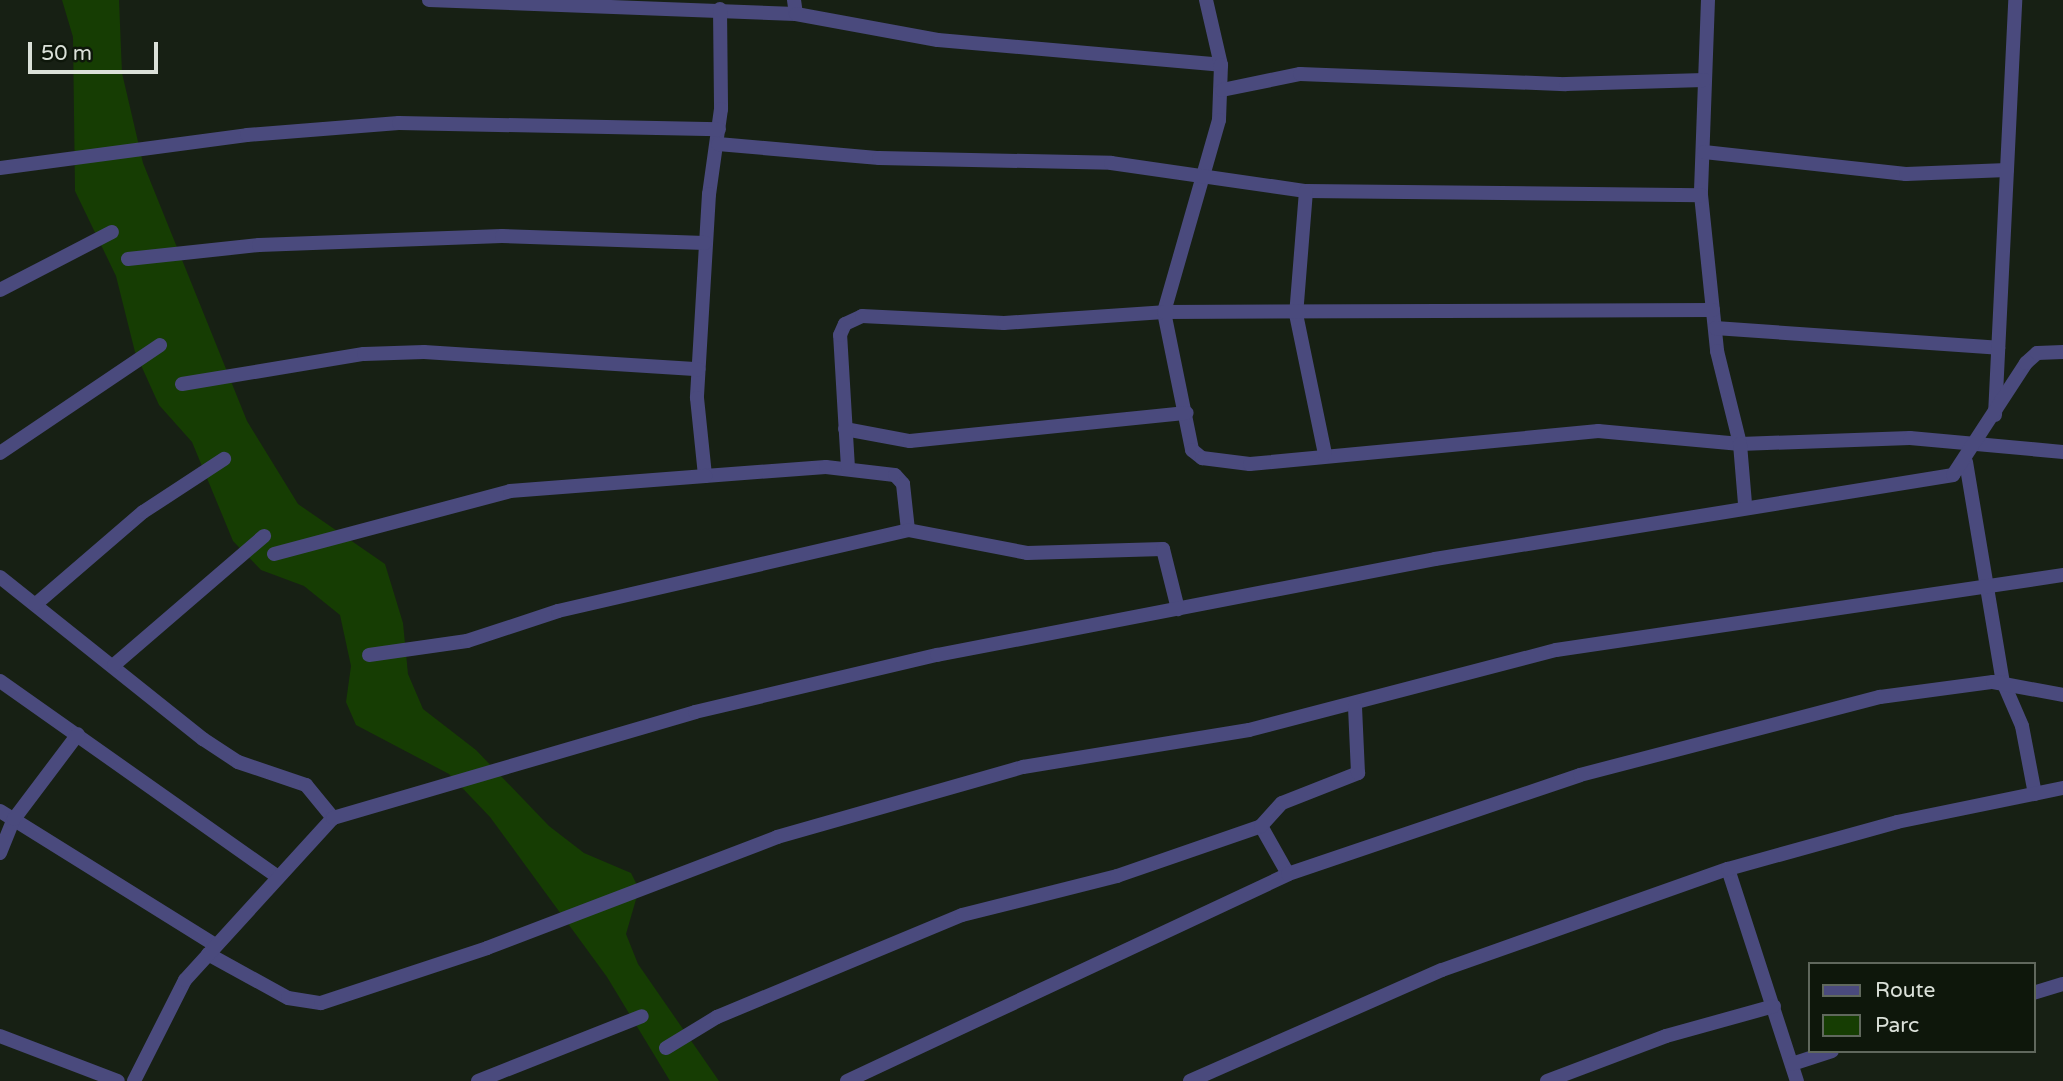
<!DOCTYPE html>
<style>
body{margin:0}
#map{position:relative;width:2063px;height:1081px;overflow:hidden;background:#172014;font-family:"Varela Round",sans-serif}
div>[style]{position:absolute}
.green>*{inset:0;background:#163d03}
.minor>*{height:14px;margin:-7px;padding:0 7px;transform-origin:7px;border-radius:7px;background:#4a4a7d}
span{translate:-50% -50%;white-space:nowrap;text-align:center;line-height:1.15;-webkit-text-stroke:5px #0e170b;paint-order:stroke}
.legend{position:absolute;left:1808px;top:962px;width:228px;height:91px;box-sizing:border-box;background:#0e170b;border:2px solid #60685d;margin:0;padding:9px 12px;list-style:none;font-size:21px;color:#dbe1d9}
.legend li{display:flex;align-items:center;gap:14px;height:35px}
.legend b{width:35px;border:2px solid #60685d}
.scale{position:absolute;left:28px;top:42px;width:130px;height:32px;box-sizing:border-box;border:4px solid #dbe1d9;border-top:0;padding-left:9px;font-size:21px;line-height:24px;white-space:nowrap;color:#dbe1d9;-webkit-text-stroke:5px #0e170b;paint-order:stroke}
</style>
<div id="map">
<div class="green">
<div style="clip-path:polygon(62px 0,119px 0,122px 73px,143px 163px,247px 421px,298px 504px,385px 564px,403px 623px,408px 674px,423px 709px,476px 750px,549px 826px,584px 853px,631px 873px,639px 889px,626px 934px,638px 964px,719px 1081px,670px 1081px,607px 977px,490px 817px,449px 774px,356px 725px,346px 702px,351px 666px,340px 615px,304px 586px,261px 570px,233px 541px,192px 442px,159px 405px,135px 352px,116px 276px,75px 191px,73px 37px)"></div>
</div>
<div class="minor">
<div style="left:429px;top:0;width:367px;rotate:2.2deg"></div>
<div style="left:794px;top:0;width:14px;rotate:82deg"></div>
<div style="left:796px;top:14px;width:144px;rotate:10.4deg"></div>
<div style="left:938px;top:40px;width:284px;rotate:5deg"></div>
<div style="left:1206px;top:0;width:67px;rotate:77deg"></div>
<div style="left:1221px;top:65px;width:55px;rotate:92.1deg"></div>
<div style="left:1219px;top:120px;width:200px;rotate:106deg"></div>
<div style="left:1164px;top:312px;width:141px;rotate:78.5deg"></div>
<div style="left:1192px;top:450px;width:13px;rotate:39deg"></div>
<div style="left:1202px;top:458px;width:48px;rotate:7.1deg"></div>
<div style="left:1250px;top:464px;width:350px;rotate:-5.4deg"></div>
<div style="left:1598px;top:431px;width:143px;rotate:5.2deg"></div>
<div style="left:1740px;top:444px;width:170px;rotate:-2deg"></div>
<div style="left:1910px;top:438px;width:154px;rotate:5.2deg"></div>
<div style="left:1708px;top:0;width:195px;rotate:92.1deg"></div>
<div style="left:1701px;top:195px;width:157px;rotate:84.1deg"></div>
<div style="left:1717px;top:351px;width:96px;rotate:76.1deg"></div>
<div style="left:1740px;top:444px;width:60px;rotate:85.2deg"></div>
<div style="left:720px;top:9px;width:100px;rotate:89.4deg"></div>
<div style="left:721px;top:109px;width:86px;rotate:98deg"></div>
<div style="left:709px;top:194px;width:204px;rotate:93.4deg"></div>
<div style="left:697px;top:398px;width:78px;rotate:84.1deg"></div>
<div style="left:705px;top:476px;width:121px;rotate:-4.3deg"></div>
<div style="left:826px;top:467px;width:69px;rotate:6.6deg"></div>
<div style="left:895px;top:475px;width:12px;rotate:48deg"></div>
<div style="left:903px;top:484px;width:46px;rotate:83.8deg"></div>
<div style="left:1222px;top:90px;width:80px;rotate:-11.6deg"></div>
<div style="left:1300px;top:74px;width:266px;rotate:2.2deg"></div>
<div style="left:1566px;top:84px;width:138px;rotate:-1.7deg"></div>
<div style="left:718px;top:144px;width:162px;rotate:5deg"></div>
<div style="left:879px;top:158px;width:232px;rotate:1.2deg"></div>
<div style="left:1111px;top:163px;width:197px;rotate:8.2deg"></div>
<div style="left:1306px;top:191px;width:395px;rotate:0.6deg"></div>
<div style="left:1704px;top:152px;width:203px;rotate:6.2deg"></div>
<div style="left:1906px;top:174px;width:101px;rotate:-2.3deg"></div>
<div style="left:0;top:168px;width:249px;rotate:-7.6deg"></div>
<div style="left:247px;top:135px;width:152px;rotate:-4.5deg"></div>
<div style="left:399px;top:123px;width:320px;rotate:1.1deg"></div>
<div style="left:1306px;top:191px;width:123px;rotate:94.6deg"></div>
<div style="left:1296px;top:314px;width:143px;rotate:78.3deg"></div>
<div style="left:128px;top:259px;width:132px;rotate:-6.1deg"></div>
<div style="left:259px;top:245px;width:243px;rotate:-2.1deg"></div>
<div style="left:502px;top:236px;width:203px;rotate:2deg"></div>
<div style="left:0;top:290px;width:126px;rotate:-27.4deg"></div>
<div style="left:1715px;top:328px;width:284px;rotate:4deg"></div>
<div style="left:182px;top:384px;width:184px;rotate:-9.4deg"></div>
<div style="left:364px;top:354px;width:60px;rotate:-1.9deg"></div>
<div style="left:424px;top:352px;width:275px;rotate:3.6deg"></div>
<div style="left:1995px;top:415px;width:415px;rotate:-87.2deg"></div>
<div style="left:845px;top:429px;width:66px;rotate:10.5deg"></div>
<div style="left:910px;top:441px;width:278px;rotate:-5.8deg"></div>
<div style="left:0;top:453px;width:193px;rotate:-34deg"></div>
<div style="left:1966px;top:462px;width:223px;rotate:80.5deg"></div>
<div style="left:2003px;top:682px;width:48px;rotate:66.6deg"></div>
<div style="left:2022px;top:726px;width:69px;rotate:79.2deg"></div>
<div style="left:848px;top:468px;width:133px;rotate:-93.4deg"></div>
<div style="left:840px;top:335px;width:12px;rotate:-66deg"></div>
<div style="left:845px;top:324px;width:19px;rotate:-25deg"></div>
<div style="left:862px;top:316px;width:142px;rotate:2.8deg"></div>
<div style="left:1004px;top:323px;width:160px;rotate:-3.9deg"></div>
<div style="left:1164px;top:312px;width:549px;rotate:-0.21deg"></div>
<div style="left:274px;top:554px;width:244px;rotate:-14.9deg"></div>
<div style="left:510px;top:491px;width:196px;rotate:-4.4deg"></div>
<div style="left:0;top:577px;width:260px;rotate:38.6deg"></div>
<div style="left:203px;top:739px;width:42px;rotate:33.3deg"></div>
<div style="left:238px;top:762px;width:72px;rotate:18.7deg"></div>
<div style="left:306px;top:785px;width:43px;rotate:50.7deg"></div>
<div style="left:36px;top:604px;width:141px;rotate:-40.7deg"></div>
<div style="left:143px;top:512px;width:97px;rotate:-33.2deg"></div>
<div style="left:369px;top:655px;width:99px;rotate:-8.1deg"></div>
<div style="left:467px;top:641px;width:96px;rotate:-18.2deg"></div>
<div style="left:558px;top:611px;width:359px;rotate:-13deg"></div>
<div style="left:908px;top:530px;width:121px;rotate:10.9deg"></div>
<div style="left:1027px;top:553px;width:136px;rotate:-1.7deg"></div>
<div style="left:1163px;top:549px;width:62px;rotate:76deg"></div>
<div style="left:114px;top:665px;width:198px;rotate:-40.7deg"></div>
<div style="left:0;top:681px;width:338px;rotate:35.2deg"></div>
<div style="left:0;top:811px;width:253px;rotate:31.9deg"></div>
<div style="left:1261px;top:826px;width:55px;rotate:60.6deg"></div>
<div style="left:0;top:853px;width:37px;rotate:-68deg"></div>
<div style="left:14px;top:819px;width:106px;rotate:-53deg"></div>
<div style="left:1728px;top:869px;width:223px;rotate:72deg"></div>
<div style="left:208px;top:954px;width:91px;rotate:28.8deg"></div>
<div style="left:288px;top:998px;width:33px;rotate:9deg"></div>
<div style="left:321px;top:1003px;width:175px;rotate:-18.3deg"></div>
<div style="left:487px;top:948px;width:311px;rotate:-20.9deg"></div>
<div style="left:777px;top:837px;width:256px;rotate:-15.9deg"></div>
<div style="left:1023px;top:767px;width:229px;rotate:-9.3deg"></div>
<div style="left:1249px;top:730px;width:317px;rotate:-14.6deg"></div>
<div style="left:1556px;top:650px;width:513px;rotate:-8.41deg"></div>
<div style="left:2033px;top:993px;width:31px;rotate:-17deg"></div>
<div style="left:0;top:1036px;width:126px;rotate:20.9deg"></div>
<div style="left:666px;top:1048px;width:60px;rotate:-31.3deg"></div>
<div style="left:717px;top:1017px;width:265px;rotate:-22.6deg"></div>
<div style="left:962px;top:915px;width:160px;rotate:-14.1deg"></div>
<div style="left:1117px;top:876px;width:152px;rotate:-19.1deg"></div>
<div style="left:1261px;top:826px;width:31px;rotate:-48deg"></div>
<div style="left:1282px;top:803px;width:82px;rotate:-21.5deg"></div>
<div style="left:1358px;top:773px;width:67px;rotate:-92.6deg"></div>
<div style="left:1792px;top:1064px;width:42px;rotate:-18deg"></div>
<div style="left:134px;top:1081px;width:113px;rotate:-63.2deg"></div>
<div style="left:185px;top:980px;width:219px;rotate:-47.6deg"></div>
<div style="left:333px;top:818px;width:377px;rotate:-16.3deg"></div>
<div style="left:695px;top:712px;width:249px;rotate:-13.3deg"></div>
<div style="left:937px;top:655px;width:507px;rotate:-10.91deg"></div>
<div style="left:1435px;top:559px;width:525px;rotate:-9.21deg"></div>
<div style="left:1953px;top:475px;width:134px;rotate:-56.9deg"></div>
<div style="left:2026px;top:363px;width:15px;rotate:-42deg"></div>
<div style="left:2037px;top:353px;width:26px;rotate:-2deg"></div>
<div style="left:478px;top:1081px;width:176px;rotate:-21.6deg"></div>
<div style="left:847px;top:1081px;width:487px;rotate:-25.1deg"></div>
<div style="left:1288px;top:874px;width:308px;rotate:-18.7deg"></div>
<div style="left:1580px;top:775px;width:310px;rotate:-14.6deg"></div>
<div style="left:1880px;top:697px;width:114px;rotate:-7.6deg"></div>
<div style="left:1993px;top:682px;width:71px;rotate:10.5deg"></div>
<div style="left:1190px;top:1081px;width:275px;rotate:-23.8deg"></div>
<div style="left:1442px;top:970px;width:303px;rotate:-19.5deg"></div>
<div style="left:1728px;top:869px;width:175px;rotate:-15.5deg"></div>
<div style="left:1897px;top:822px;width:169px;rotate:-11.6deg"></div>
<div style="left:1547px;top:1081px;width:127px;rotate:-20.7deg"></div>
<div style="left:1666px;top:1036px;width:112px;rotate:-15.5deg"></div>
</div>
<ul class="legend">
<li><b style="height:9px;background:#4a4a7d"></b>Route</li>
<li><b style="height:19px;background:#163d03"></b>Parc</li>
</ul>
<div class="scale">50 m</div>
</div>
